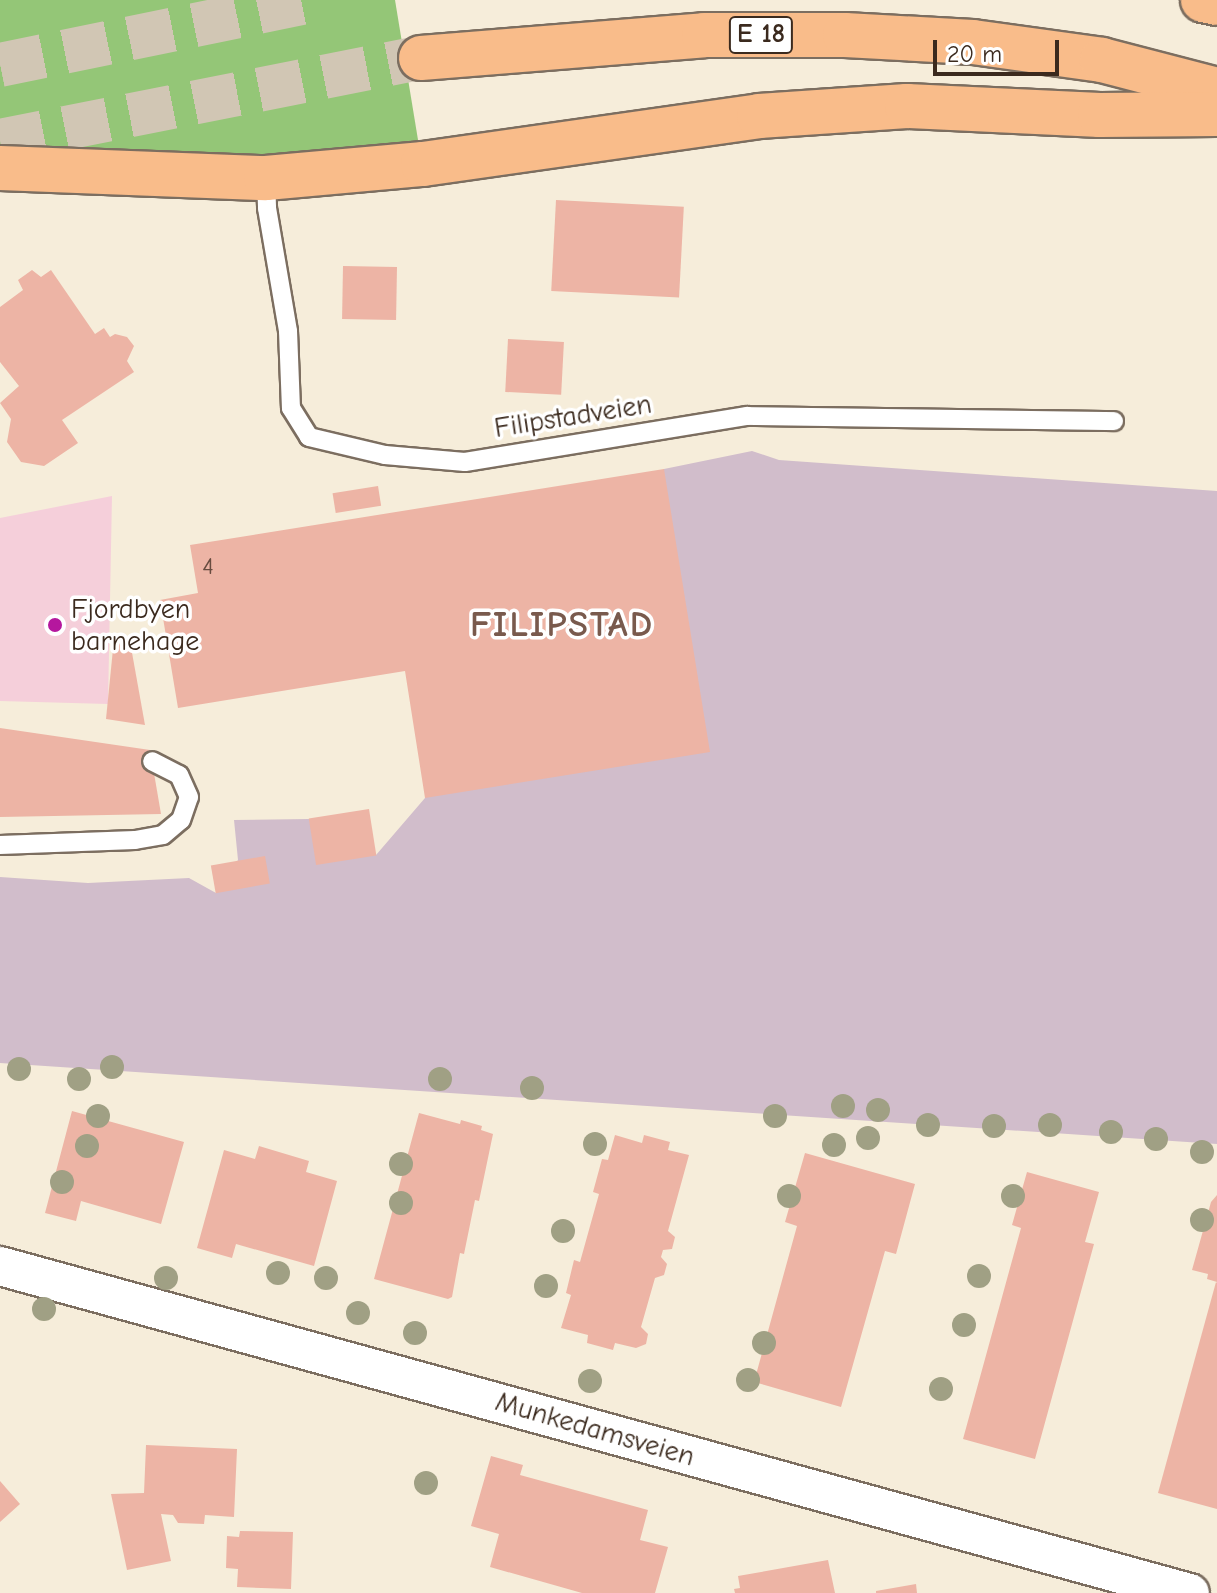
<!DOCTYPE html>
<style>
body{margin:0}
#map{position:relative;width:1217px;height:1593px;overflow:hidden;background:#f6edda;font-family:"Comic Neue",sans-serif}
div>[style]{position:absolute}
.built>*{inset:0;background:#f5cfda}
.industrial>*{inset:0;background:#d1bdcb}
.green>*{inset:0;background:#94c677}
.building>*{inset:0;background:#edb4a5;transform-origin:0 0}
.trunk-tunnel>*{height:44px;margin-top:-22px;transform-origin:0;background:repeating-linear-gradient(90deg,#d1c6b4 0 44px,transparent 0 66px)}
.roads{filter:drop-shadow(2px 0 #7c6e60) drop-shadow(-2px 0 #7c6e60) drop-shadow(0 2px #7c6e60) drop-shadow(0 -2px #7c6e60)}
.service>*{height:18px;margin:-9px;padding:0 9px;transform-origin:9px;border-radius:9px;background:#fff}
.minor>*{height:38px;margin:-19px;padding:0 19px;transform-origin:19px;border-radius:19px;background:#fff}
.trunk>*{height:44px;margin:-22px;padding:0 22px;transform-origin:22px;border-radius:22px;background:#f9bc8a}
.trees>*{width:24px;height:24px;margin:-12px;border-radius:50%;background:#a0a084}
.dots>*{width:22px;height:22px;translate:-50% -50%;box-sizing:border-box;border:4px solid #fff;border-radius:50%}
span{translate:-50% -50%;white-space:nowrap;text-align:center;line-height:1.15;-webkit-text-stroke:7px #fff;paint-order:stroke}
.number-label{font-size:24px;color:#684c40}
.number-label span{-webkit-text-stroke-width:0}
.shield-label span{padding:2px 6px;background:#fff;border:2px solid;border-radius:6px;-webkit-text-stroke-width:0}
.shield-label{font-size:26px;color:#3b2a1e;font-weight:700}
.street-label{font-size:28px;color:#3b2a1e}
.poi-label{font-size:28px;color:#3b2a1e}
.left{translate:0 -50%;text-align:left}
.district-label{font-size:36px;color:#795a4d;font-weight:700;letter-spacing:2px}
.scale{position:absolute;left:933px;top:40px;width:126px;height:36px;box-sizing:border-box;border:4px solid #3b2a1e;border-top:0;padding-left:10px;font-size:24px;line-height:28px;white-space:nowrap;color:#3b2a1e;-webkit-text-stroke:6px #fff;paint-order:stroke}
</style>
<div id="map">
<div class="built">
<div style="clip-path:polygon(112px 496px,108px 704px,0 701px,0 518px)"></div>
</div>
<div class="industrial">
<div style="clip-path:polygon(752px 451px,779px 460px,1217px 491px,1217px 1144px,0 1063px,0 877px,88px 883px,189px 878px,216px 893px,238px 860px,234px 820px,309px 819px,376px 855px,425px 798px,664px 469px)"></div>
</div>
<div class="green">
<div style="clip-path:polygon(0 0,395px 0,419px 146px,306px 161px,0 156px)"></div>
</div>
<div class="building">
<div style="left:556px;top:200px;width:128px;height:91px;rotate:3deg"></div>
<div style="left:343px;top:266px;width:54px;height:53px;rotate:1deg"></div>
<div style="clip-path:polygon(32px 270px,41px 277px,51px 270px,95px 334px,104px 328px,110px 337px,115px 334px,127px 337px,134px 346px,127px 361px,134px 372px,62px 420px,78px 443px,44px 466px,21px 462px,7px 442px,11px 419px,0 403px,19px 386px,0 362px,0 307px,23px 290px,18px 280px)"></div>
<div style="left:508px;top:339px;width:56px;height:53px;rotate:3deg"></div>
<div style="clip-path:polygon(664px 469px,710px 752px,425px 798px,405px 671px,178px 708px,160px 600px,198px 593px,190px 545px)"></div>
<div style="left:378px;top:486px;width:20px;height:46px;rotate:81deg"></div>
<div style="clip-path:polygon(129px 636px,145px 725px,106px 719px,114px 639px)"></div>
<div style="clip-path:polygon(0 728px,150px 750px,161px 814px,0 817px)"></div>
<div style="left:369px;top:809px;width:47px;height:61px;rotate:81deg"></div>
<div style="left:265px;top:856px;width:28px;height:55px;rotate:80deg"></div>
<div style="clip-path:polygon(72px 1111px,184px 1142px,161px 1224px,81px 1201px,76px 1221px,45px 1213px)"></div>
<div style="clip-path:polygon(419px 1113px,460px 1124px,461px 1120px,482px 1126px,481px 1130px,493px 1134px,479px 1201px,475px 1200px,464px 1254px,460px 1253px,452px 1297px,448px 1299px,374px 1279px)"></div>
<div style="clip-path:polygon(615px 1135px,642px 1143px,644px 1135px,670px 1142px,668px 1150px,689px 1155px,668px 1231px,675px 1237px,672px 1249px,663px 1250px,661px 1257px,667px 1264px,664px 1275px,655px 1278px,641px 1327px,648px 1334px,646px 1344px,636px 1348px,615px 1343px,613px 1350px,587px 1343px,588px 1335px,561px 1328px,571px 1295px,566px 1293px,574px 1260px,580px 1262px,599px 1194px,593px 1192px,602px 1159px,608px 1160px)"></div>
<div style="clip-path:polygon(259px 1146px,309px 1161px,306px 1172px,337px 1181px,314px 1266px,236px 1244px,232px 1258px,197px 1248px,224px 1150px,255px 1159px)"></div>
<div style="clip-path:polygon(805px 1153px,915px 1184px,896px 1254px,885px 1251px,841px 1407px,754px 1382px,797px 1226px,785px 1222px)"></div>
<div style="clip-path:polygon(1027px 1172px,1099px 1192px,1085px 1242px,1094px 1244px,1035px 1459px,963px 1439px,1021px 1228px,1012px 1225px)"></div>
<div style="clip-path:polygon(1217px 1195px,1217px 1282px,1207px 1279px,1208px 1274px,1192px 1270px,1211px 1202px)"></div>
<div style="clip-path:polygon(1216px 1282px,1217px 1283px,1217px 1509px,1158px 1493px)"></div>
<div style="clip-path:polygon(146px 1445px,237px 1449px,234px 1517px,205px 1515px,204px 1524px,178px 1523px,173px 1515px,161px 1514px,171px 1561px,127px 1570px,111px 1494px,144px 1493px)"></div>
<div style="clip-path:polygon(491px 1456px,523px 1465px,520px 1475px,648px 1510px,640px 1540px,668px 1547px,655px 1593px,582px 1593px,490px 1567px,499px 1534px,471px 1526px)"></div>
<div style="clip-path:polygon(0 1481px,20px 1504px,0 1522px)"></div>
<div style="clip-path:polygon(240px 1531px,293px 1532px,291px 1589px,237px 1587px,238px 1569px,226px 1568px,227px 1536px,239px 1537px)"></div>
<div style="clip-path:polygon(828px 1560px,835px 1593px,735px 1593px,734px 1589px,740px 1588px,738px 1576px)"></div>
<div style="clip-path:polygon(916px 1584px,917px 1593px,876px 1593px,876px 1591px)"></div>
</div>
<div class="trunk-tunnel">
<div style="left:0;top:65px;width:323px;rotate:-11.6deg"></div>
<div style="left:0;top:141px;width:429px;rotate:-11.2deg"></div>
</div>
<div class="roads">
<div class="service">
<div style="left:266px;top:178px;width:30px;rotate:88deg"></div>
<div style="left:267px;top:208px;width:125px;rotate:80.3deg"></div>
<div style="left:288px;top:331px;width:77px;rotate:87.8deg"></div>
<div style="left:291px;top:408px;width:34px;rotate:58deg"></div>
<div style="left:309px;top:437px;width:78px;rotate:13.3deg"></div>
<div style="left:385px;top:455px;width:80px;rotate:5deg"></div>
<div style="left:465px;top:462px;width:286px;rotate:-9.3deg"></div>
<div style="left:747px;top:416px;width:367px;rotate:0.8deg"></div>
<div style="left:0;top:845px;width:135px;rotate:-2.1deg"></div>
<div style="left:135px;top:840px;width:28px;rotate:-10deg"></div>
<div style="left:163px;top:835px;width:23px;rotate:-40deg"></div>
<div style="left:181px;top:820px;width:24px;rotate:-71deg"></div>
<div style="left:189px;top:797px;width:24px;rotate:-114deg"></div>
<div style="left:179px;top:775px;width:30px;rotate:-153deg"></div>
</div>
<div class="minor">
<div style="left:0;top:1266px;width:1234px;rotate:15.37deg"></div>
</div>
<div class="trunk">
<div style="left:1203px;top:0;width:14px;rotate:12deg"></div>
<div style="left:421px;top:58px;width:284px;rotate:-4.6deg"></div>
<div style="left:704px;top:35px;width:141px"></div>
<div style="left:845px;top:35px;width:128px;rotate:3.1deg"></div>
<div style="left:973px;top:42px;width:130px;rotate:7.9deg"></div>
<div style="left:1102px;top:60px;width:119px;rotate:14.6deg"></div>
<div style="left:0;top:168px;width:266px;rotate:2.2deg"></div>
<div style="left:266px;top:178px;width:158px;rotate:-5.1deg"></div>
<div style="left:423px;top:164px;width:339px;rotate:-8.1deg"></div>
<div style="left:759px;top:116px;width:148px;rotate:-3.9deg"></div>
<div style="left:907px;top:106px;width:193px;rotate:2.7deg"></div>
<div style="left:1100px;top:115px;width:117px;rotate:-0.5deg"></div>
</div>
</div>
<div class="trees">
<div style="left:112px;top:1067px"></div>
<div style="left:19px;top:1069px"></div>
<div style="left:79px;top:1079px"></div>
<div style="left:440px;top:1079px"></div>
<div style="left:532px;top:1088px"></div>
<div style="left:843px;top:1106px"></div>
<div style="left:878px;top:1110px"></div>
<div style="left:98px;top:1116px"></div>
<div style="left:775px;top:1116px"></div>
<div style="left:928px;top:1125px"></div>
<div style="left:1050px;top:1125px"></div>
<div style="left:994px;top:1126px"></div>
<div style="left:1111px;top:1132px"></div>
<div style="left:868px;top:1138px"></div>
<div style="left:1156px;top:1139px"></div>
<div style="left:595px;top:1144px"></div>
<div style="left:834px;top:1145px"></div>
<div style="left:87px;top:1146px"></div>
<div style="left:1202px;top:1152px"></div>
<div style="left:401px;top:1164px"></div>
<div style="left:62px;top:1182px"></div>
<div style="left:789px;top:1196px"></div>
<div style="left:1013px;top:1196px"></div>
<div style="left:401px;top:1203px"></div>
<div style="left:1202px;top:1220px"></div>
<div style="left:563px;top:1231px"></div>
<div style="left:278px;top:1273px"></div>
<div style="left:979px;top:1276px"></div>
<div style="left:166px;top:1278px"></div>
<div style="left:326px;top:1278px"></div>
<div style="left:546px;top:1286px"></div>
<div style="left:44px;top:1309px"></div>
<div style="left:358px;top:1313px"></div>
<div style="left:964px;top:1325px"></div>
<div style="left:415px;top:1333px"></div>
<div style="left:764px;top:1343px"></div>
<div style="left:748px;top:1380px"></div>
<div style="left:590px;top:1381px"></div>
<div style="left:941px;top:1389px"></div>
<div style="left:426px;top:1483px"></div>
</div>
<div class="dots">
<div style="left:55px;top:625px;background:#b5179e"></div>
</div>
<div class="number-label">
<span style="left:208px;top:567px">4</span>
</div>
<div class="shield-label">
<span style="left:761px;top:35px">E 18</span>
</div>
<div class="street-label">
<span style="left:573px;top:416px;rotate:-9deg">Filipstadveien</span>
<span style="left:595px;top:1429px;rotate:16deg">Munkedamsveien</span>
</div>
<div class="poi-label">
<span class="left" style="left:71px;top:625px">Fjordbyen<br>barnehage</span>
</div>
<div class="district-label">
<span style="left:562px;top:625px">FILIPSTAD</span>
</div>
<div class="scale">20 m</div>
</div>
